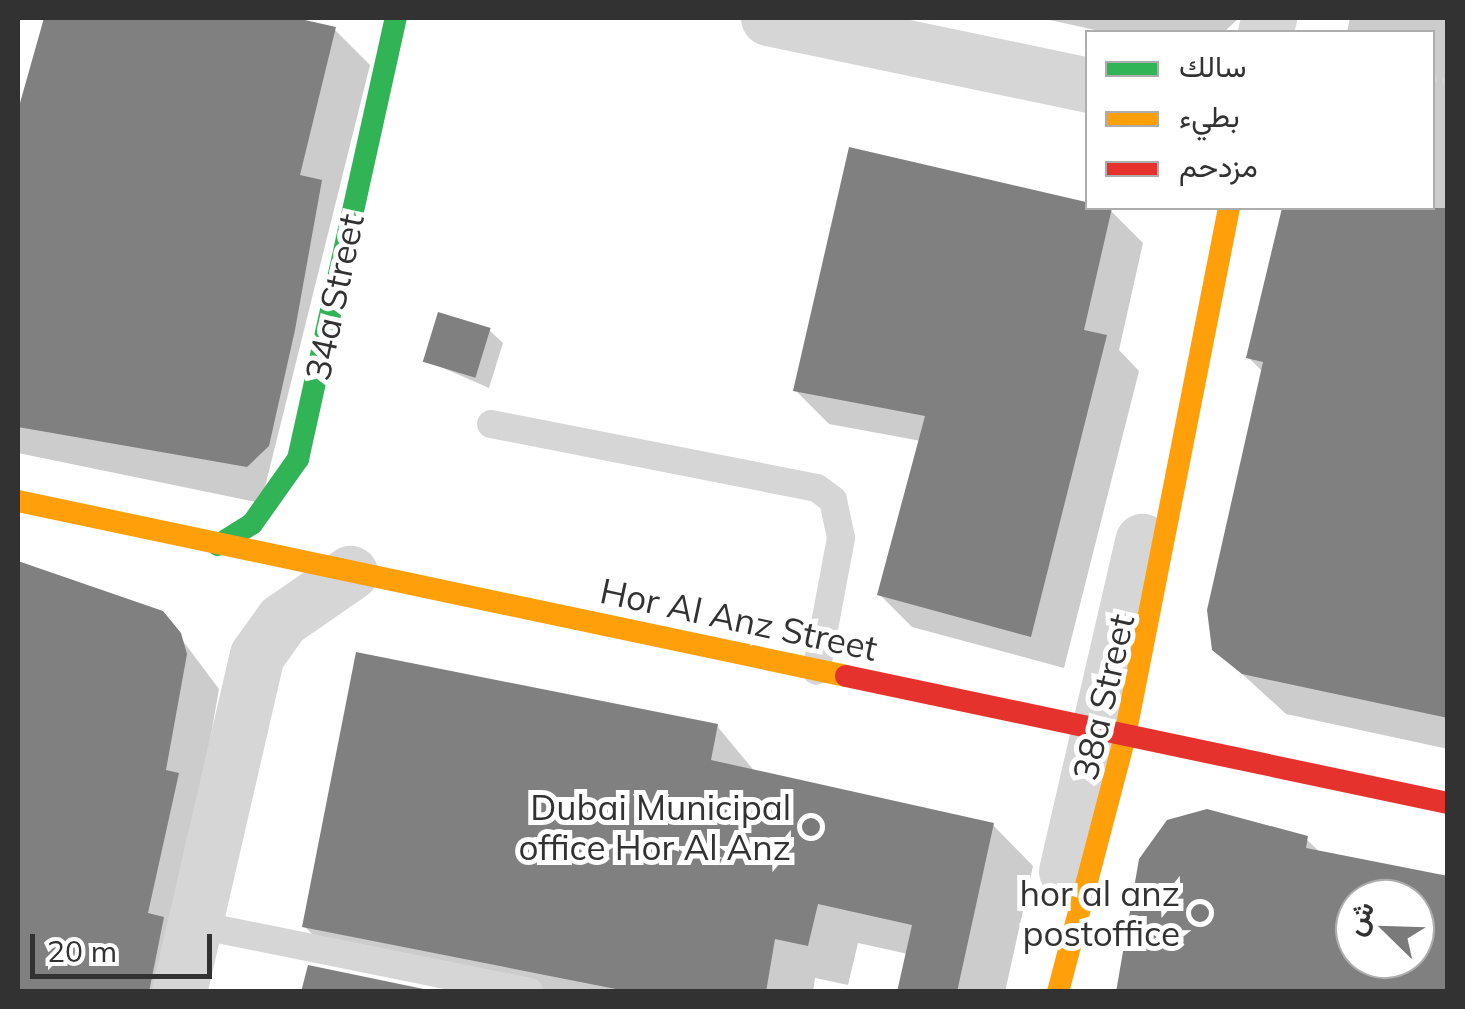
<!DOCTYPE html>
<meta charset="utf-8">
<style>
body{margin:0}
#map{position:relative;width:1465px;height:1009px;overflow:hidden;background:#fff;font-family:Mulish,Vazirmatn,sans-serif}
div>[style]{position:absolute}
.shadow>*{inset:0;background:#0003}
.building>*{inset:0;background:#808080;transform-origin:0 0}
.path>*{height:6px;margin-top:-3px;transform-origin:0;background:repeating-linear-gradient(90deg,#d3d3d3 0 5px,transparent 0 10px)}
.lane>*{height:28px;margin:-14px;padding:0 14px;transform-origin:14px;border-radius:14px;background:#d6d6d6}
.street>*{height:55px;margin:-27.5px;padding:0 27.5px;transform-origin:27.5px;border-radius:27.5px;background:#d6d6d6}
.fast>*{height:22px;margin:-11px;padding:0 11px;transform-origin:11px;border-radius:11px;background:#30b455}
.slow>*{height:22px;margin:-11px;padding:0 11px;transform-origin:11px;border-radius:11px;background:#ff9f0a}
.jam>*{height:22px;margin:-11px;padding:0 11px;transform-origin:11px;border-radius:11px;background:#e5322d}
.dots>*{width:28px;height:28px;translate:-50% -50%;box-sizing:border-box;border:5px solid #fff;border-radius:50%}
span{translate:-50% -50%;white-space:nowrap;text-align:center;line-height:1.15;-webkit-text-stroke:10px #fff;paint-order:stroke}
.street-label{font-size:35px;color:#323232}
.poi-label{font-size:35px;color:#323232}
.right{translate:-100% -50%;text-align:right}
.frame{position:absolute;inset:0;border:20px solid #323232;pointer-events:none}
.legend{position:absolute;left:1085px;top:30px;width:350px;height:180px;box-sizing:border-box;background:#fff;border:2px solid #adadad;margin:0;padding:12px 18px;list-style:none;font-size:30px;color:#323232}
.legend li{display:flex;align-items:center;gap:20px;height:50px}
.legend b{width:50px;border:2px solid #adadad}
.north{position:absolute;left:1335px;top:879px;width:100px;height:100px;box-sizing:border-box;background:#fff;border:2px solid #adadad;border-radius:50%;rotate:293deg;font-size:28px;font-weight:700;line-height:40px;text-align:center;color:#323232}
.north::after{content:'';display:block;margin:auto;width:35px;height:45px;background:#7a7a7a;clip-path:polygon(50% 0,100% 100%,50% 72%,0 100%)}
.scale{position:absolute;left:30px;top:934px;width:182px;height:45px;box-sizing:border-box;border:5px solid #323232;border-top:0;padding-left:12px;font-size:30px;line-height:35px;white-space:nowrap;color:#323232;-webkit-text-stroke:8px #fff;paint-order:stroke}
</style>
<div id="map">
<div class="shadow">
<div style="clip-path:polygon(47px 18px,281px 18px,334px 29px,370px 65px,261px 503px,18px 453px,18px 112px,26px 114px)"></div>
<div style="clip-path:polygon(1041px 18px,1239px 18px,1224px 32px,1104px 32px)"></div>
<div style="clip-path:polygon(1350px 18px,1448px 18px,1448px 749px,1286px 714px,1215px 649px,1263px 372px,1248px 357px,1285px 208px,1432px 208px,1432px 32px,1347px 32px)"></div>
<div style="clip-path:polygon(1110px 210px,1143px 243px,1119px 350px,1139px 371px,1064px 668px,912px 627px,879px 594px,921px 441px,829px 424px,796px 391px)"></div>
<div style="clip-path:polygon(489px 330px,503px 343px,489px 388px,425px 360px)"></div>
<div style="clip-path:polygon(18px 564px,162px 613px,219px 689px,200px 798px,191px 992px,18px 992px)"></div>
<div style="clip-path:polygon(717px 726px,756px 773px,993px 825px,1033px 866px,1005px 992px,900px 992px,908px 954px,858px 943px,848px 985px,815px 978px,813px 992px,465px 992px,345px 966px,304px 926px)"></div>
<div style="clip-path:polygon(evenodd,1306px 839px,1322px 854px,1448px 879px,1448px 992px,1125px 992px,1306px 839px,1355px 899px,1415px 899px,1415px 959px,1355px 959px,1355px 899px)"></div>
</div>
<div class="building">
<div style="clip-path:polygon(44px 18px,296px 18px,336px 27px,300px 175px,322px 180px,295px 330px,269px 446px,247px 467px,18px 427px,18px 110px)"></div>
<div style="clip-path:polygon(849px 147px,1112px 208px,1084px 330px,1107px 335px,1031px 637px,877px 595px,925px 416px,793px 391px)"></div>
<div style="clip-path:polygon(1282px 208px,1448px 208px,1448px 718px,1242px 674px,1212px 650px,1207px 610px,1263px 362px,1246px 358px)"></div>
<div style="left:438px;top:312px;width:55px;height:52px;rotate:17deg"></div>
<div style="clip-path:polygon(18px 561px,163px 611px,181px 633px,187px 654px,166px 770px,179px 773px,148px 913px,164px 917px,149px 992px,18px 992px)"></div>
<div style="clip-path:polygon(356px 652px,718px 724px,711px 760px,994px 823px,957px 992px,897px 992px,912px 925px,818px 904px,808px 946px,775px 939px,766px 992px,631px 992px,302px 927px)"></div>
<div style="clip-path:polygon(evenodd,1207px 809px,1308px 836px,1306px 848px,1448px 876px,1448px 992px,1116px 992px,1139px 859px,1167px 820px,1207px 809px,1355px 899px,1415px 899px,1415px 959px,1355px 959px,1355px 899px)"></div>
<div style="clip-path:polygon(308px 965px,438px 992px,301px 992px)"></div>
</div>
<div class="path">
<div style="left:1432px;top:79px;width:16px;rotate:7deg"></div>
</div>
<div class="lane">
<div style="left:491px;top:424px;width:332px;rotate:11.1deg"></div>
<div style="left:817px;top:488px;width:20px;rotate:37deg"></div>
<div style="left:833px;top:500px;width:39px;rotate:78deg"></div>
<div style="left:841px;top:538px;width:135px;rotate:100.6deg"></div>
<div style="left:193px;top:924px;width:343px;rotate:11.4deg"></div>
</div>
<div class="street">
<div style="left:768px;top:18px;width:327px;rotate:11.8deg"></div>
<div style="left:1265px;top:32px;width:15px;rotate:-74deg"></div>
<div style="left:1066px;top:871px;width:339px;rotate:-77deg"></div>
<div style="left:179px;top:992px;width:346px;rotate:-77deg"></div>
<div style="left:257px;top:655px;width:43px;rotate:-54.5deg"></div>
<div style="left:282px;top:620px;width:83px;rotate:-34.7deg"></div>
</div>
<div class="fast">
<div style="left:218px;top:545px;width:40px;rotate:-32deg"></div>
<div style="left:252px;top:524px;width:80px;rotate:-54.7deg"></div>
<div style="left:298px;top:459px;width:452px;rotate:-77.5deg"></div>
</div>
<div class="slow">
<div style="left:18px;top:501px;width:846px;rotate:11.93deg"></div>
<div style="left:1058px;top:992px;width:265px;rotate:-75.3deg"></div>
<div style="left:1125px;top:736px;width:538px;rotate:-78.86deg"></div>
</div>
<div class="jam">
<div style="left:846px;top:676px;width:615px;rotate:11.91deg"></div>
</div>
<div class="dots">
<div style="left:811px;top:827px;background:#7a7a7a"></div>
<div style="left:1200px;top:913px;background:#7a7a7a"></div>
</div>
<div class="street-label">
<span style="left:334px;top:297px;rotate:-78deg">34a Street</span>
<span style="left:739px;top:619px;rotate:12deg">Hor Al Anz Street</span>
<span style="left:1103px;top:697px;rotate:-77deg">38a Street</span>
</div>
<div class="poi-label">
<span class="right" style="left:791px;top:827px">Dubai Municipal<br>office Hor Al Anz</span>
<span class="right" style="left:1180px;top:913px">hor al anz<br>postoffice</span>
</div>
<div class="frame"></div>
<ul class="legend">
<li><b style="height:12px;background:#30b455"></b>سالك</li>
<li><b style="height:12px;background:#ff9f0a"></b>بطيء</li>
<li><b style="height:12px;background:#e5322d"></b>مزدحم</li>
</ul>
<div class="north">ش</div>
<div class="scale">20 m</div>
</div>
